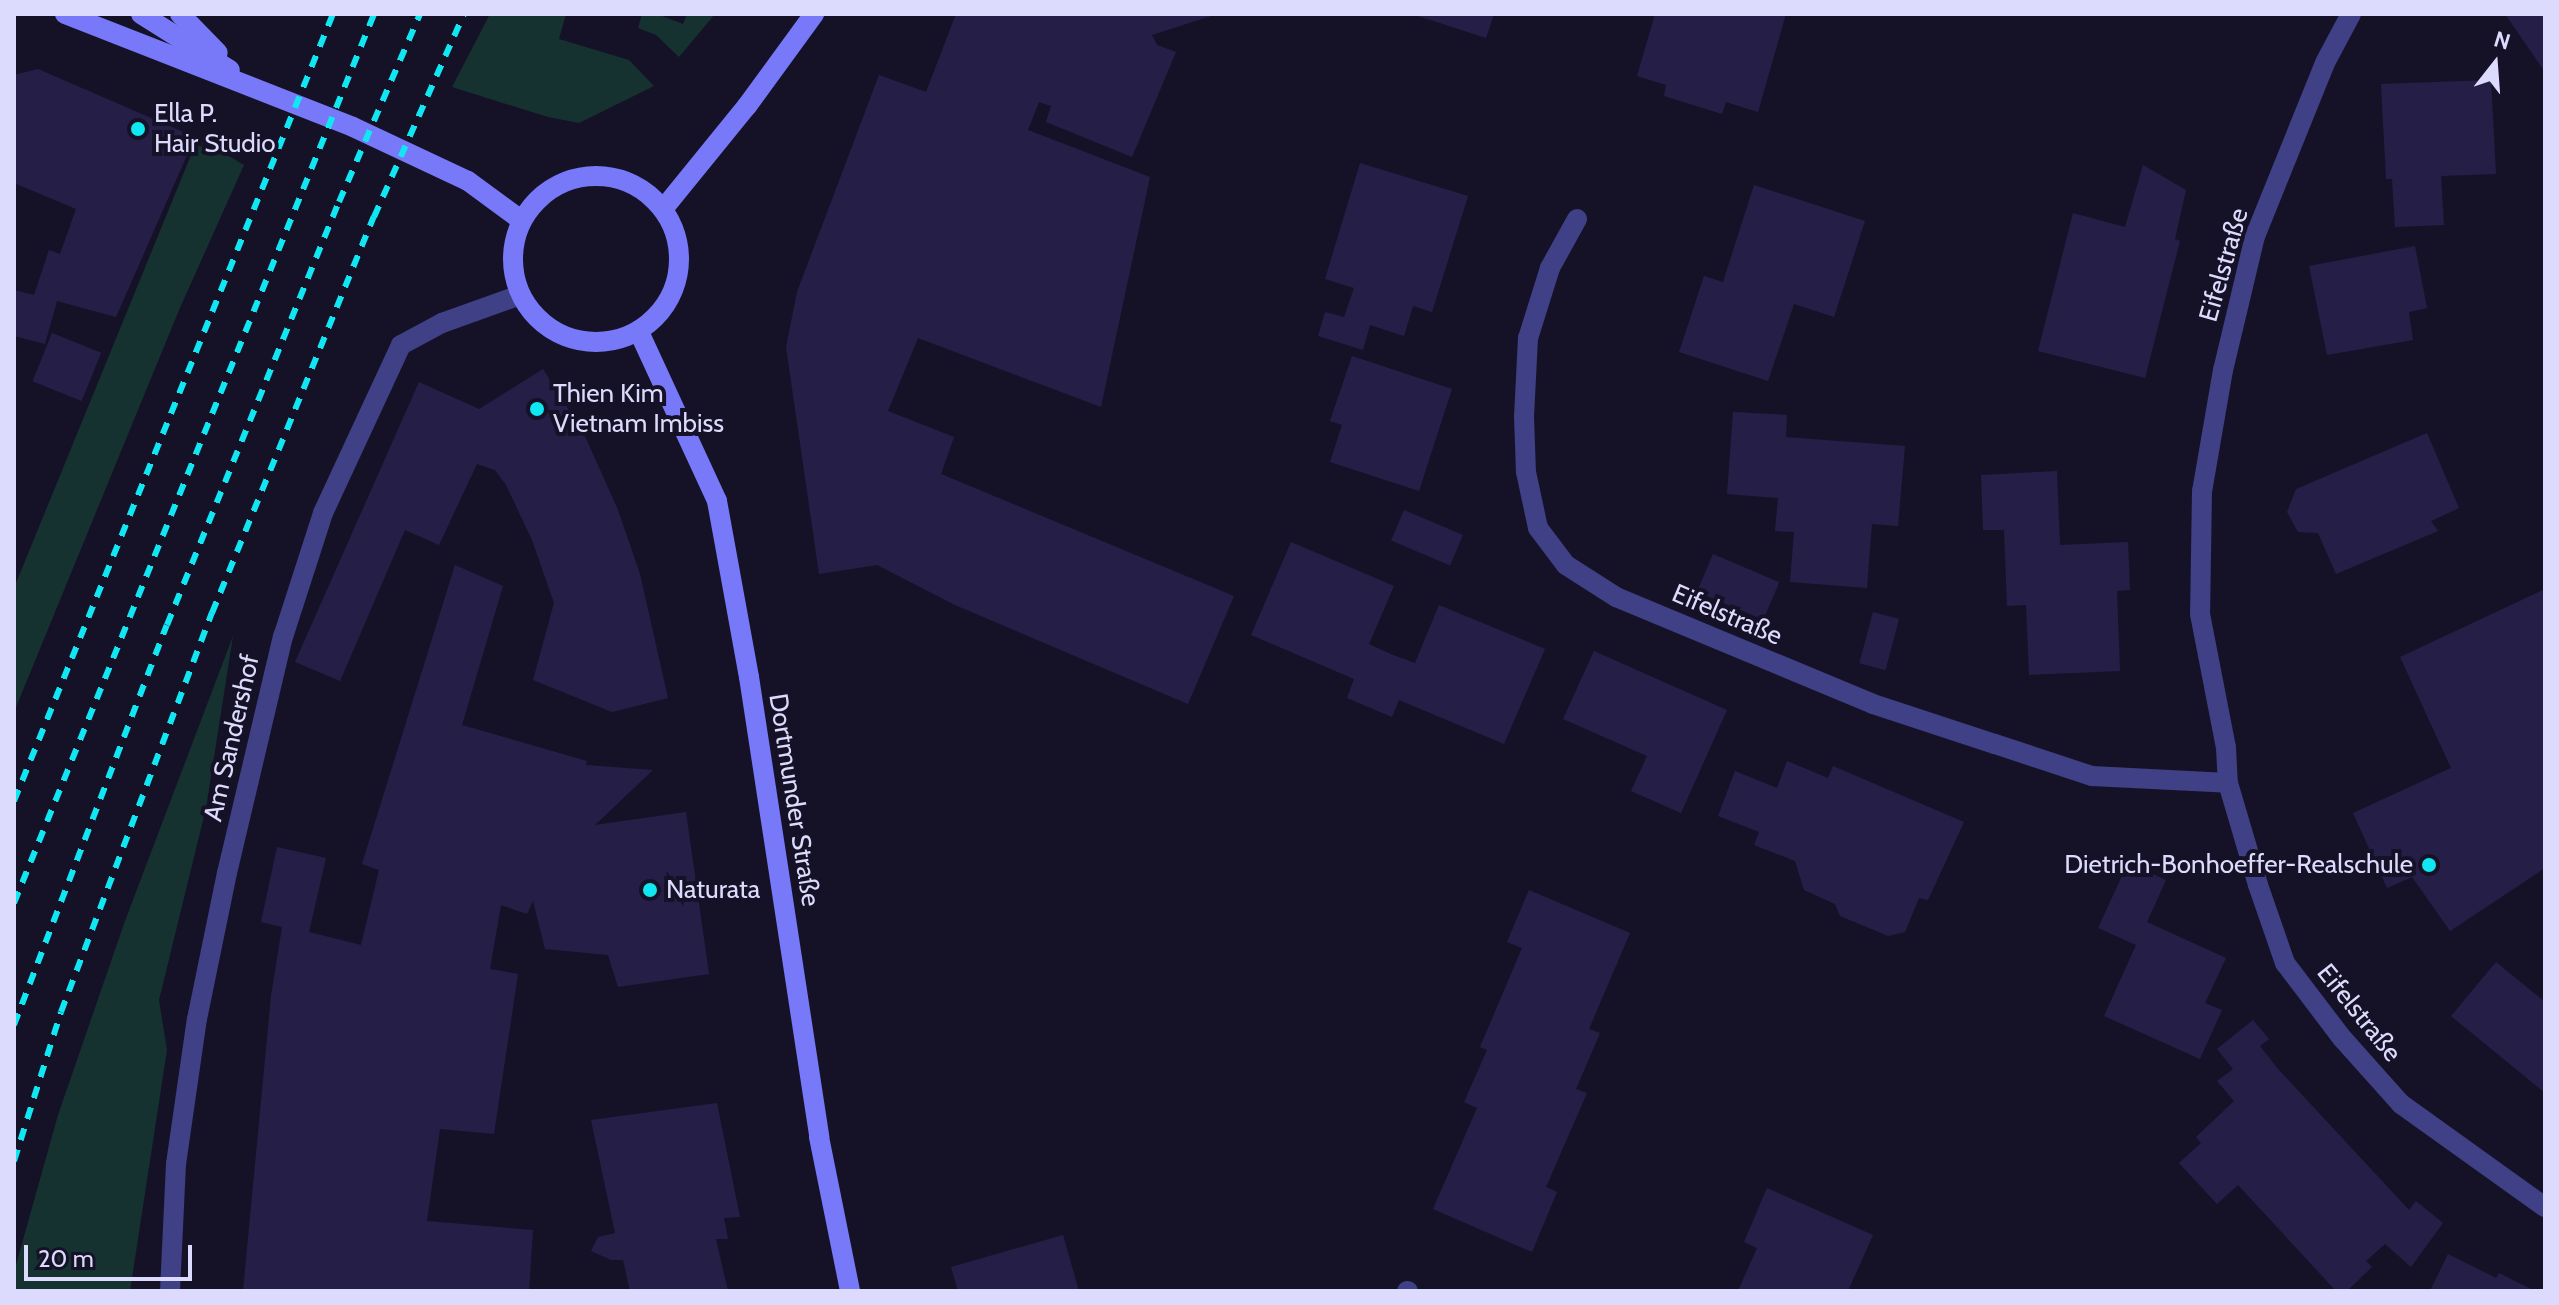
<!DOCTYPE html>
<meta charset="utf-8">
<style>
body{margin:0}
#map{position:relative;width:2559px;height:1305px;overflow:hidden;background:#151228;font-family:Cabin,sans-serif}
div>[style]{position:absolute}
.green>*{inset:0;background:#153230}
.building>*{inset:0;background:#251f48;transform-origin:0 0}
.street>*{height:20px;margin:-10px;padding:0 10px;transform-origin:10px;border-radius:10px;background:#3f4085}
.secondary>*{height:20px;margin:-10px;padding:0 10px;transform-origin:10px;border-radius:10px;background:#7779f8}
.secondary>.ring{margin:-10px;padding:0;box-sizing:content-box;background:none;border:20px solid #7779f8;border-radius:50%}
.rail>*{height:6px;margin-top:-3px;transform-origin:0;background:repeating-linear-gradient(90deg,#11e6f3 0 12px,transparent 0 22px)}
.dots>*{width:22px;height:22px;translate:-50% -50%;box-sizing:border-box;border:4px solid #151228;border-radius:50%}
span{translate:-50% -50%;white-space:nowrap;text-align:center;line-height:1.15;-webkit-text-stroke:8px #151228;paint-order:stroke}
.poi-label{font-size:26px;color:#dddbfd}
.left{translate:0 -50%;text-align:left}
.right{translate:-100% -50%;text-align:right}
.street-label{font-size:26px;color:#dddbfd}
.frame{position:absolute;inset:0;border:16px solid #dddbfd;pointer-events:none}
.north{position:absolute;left:2455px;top:24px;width:80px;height:80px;-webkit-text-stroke:6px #151228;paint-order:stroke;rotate:17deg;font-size:22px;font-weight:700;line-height:32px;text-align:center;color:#dddbfd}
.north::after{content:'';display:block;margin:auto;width:28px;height:36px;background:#dddbfd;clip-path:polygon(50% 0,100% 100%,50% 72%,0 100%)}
.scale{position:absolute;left:24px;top:1245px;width:168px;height:36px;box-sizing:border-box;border:4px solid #dddbfd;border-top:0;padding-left:10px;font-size:24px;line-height:28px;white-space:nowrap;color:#dddbfd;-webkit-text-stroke:6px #151228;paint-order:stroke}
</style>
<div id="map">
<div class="green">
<div style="clip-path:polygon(490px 14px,566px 14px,559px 39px,629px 60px,654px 86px,579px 123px,548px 117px,452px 87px)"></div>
<div style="clip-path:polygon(642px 14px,657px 14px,683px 24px,687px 14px,715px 14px,679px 57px,656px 35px,638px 28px)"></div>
<div style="clip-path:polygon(198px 138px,244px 165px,179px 310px,14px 712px,14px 588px)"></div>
<div style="clip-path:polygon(233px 636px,206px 808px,159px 1000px,167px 1050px,130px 1291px,14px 1291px,14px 1272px,58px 1115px,125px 921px)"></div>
</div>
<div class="building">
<div style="clip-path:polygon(956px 14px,1217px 14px,1152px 35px,1157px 45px,1176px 52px,1132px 157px,1046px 122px,1051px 106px,1039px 102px,1028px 130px,1150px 177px,1101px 407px,918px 338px,888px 411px,954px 437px,941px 474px,1234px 596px,1188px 704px,955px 605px,877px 565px,819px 574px,786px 347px,797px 292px,879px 75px,926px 92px)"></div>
<div style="clip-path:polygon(1412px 14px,1494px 14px,1486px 38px)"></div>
<div style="clip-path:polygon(1655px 14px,1786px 14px,1758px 112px,1726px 102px,1722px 114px,1664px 96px,1666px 85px,1637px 76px)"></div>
<div style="clip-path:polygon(2505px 14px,2545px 14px,2545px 72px)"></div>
<div style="clip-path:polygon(38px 69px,195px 137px,116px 317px,57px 301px,45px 344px,14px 336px,14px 290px,34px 295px,49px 250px,60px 254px,76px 209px,14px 183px,14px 75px)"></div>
<div style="clip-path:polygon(2491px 80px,2496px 174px,2441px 176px,2444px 225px,2395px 227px,2392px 179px,2386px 179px,2381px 84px)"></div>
<div style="clip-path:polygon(1360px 163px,1468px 196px,1432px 312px,1413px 306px,1404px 336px,1370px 325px,1363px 350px,1318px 336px,1325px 312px,1344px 317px,1354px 288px,1325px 279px)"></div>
<div style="clip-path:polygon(2143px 165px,2186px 190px,2175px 239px,2180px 241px,2145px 378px,2038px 351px,2073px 213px,2125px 227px)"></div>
<div style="clip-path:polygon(1754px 185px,1865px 221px,1834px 317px,1794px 304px,1768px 381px,1679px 352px,1704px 276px,1723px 282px)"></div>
<div style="clip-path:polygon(2415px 246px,2427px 308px,2409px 312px,2413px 340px,2327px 355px,2309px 266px)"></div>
<div style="left:52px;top:333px;width:53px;height:52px;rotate:22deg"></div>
<div style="clip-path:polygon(1352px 356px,1452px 389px,1419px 491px,1330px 462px,1342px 425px,1330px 421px)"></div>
<div style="clip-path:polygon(543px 369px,584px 434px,618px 510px,640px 574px,668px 698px,612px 712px,533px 680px,554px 603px,532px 540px,506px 485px,495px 470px,477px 464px,439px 545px,405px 530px,340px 681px,295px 662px,419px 382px,479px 409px)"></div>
<div style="clip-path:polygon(1733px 412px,1787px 415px,1786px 437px,1905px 446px,1898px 526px,1872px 524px,1867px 588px,1790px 582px,1794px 532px,1775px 531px,1778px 498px,1727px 494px)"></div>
<div style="clip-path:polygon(2427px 433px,2459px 508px,2431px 521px,2438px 531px,2336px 574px,2318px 533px,2298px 532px,2287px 512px,2296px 489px)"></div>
<div style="clip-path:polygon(2057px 471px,2060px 545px,2128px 542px,2130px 590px,2117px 591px,2120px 671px,2029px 675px,2026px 605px,2007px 606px,2004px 530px,1983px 530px,1981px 475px)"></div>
<div style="left:1404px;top:510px;width:64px;height:33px;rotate:23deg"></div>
<div style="clip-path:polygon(1291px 542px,1394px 586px,1369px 644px,1393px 655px,1415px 663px,1439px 605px,1545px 649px,1504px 744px,1399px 700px,1392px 717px,1347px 698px,1354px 679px,1251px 635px)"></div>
<div style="left:1713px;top:554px;width:72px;height:41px;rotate:23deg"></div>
<div style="clip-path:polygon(455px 565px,503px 586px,462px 725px,587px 761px,586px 765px,653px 770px,595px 825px,686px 812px,709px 974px,618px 987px,608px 955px,545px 949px,533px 901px,527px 914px,501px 905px,490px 969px,518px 974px,494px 1134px,440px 1129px,427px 1221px,533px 1230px,529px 1291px,243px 1291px,271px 996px,282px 927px,261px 922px,277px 847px,326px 858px,309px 932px,361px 945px,379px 870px,362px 864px)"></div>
<div style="clip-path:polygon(2545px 589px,2545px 868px,2450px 931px,2412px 877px,2387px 888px,2353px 813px,2451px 768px,2400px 657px)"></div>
<div style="left:1873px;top:612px;width:27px;height:53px;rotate:15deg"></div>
<div style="clip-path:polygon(1594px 651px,1727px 710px,1681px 813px,1631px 791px,1647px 756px,1563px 719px)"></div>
<div style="clip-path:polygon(1787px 761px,1828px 778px,1833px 766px,1964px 822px,1928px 900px,1919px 898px,1905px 932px,1888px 936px,1840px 916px,1835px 904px,1804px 890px,1795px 861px,1754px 845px,1759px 832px,1718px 816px,1735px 771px,1777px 788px)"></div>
<div style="clip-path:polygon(2128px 863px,2166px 880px,2147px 922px,2226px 958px,2205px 1003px,2222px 1010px,2200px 1059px,2104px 1016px,2136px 945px,2098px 928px)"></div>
<div style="clip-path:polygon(1529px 890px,1630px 933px,1589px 1029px,1600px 1033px,1576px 1089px,1587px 1093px,1546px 1187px,1557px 1192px,1532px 1252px,1433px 1209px,1477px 1108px,1464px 1102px,1487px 1050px,1480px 1047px,1522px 948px,1507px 942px)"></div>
<div style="clip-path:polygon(2496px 962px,2545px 1002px,2545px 1093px,2451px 1016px)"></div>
<div style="clip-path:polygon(2253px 1020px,2269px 1039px,2260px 1046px,2278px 1069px,2409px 1210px,2416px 1201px,2443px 1223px,2411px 1267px,2385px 1244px,2366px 1261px,2372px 1267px,2347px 1291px,2336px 1291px,2238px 1185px,2217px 1204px,2179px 1163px,2201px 1143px,2196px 1137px,2234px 1101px,2217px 1081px,2233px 1069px,2217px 1049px)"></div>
<div style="clip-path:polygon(717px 1103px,740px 1217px,724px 1218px,728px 1239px,716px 1239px,728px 1291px,630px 1291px,623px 1260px,611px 1260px,591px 1251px,598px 1237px,615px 1233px,591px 1120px)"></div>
<div style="clip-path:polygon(1767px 1188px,1873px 1235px,1848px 1291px,1738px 1291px,1757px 1248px,1744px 1242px)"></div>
<div style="clip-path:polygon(1063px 1235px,1079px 1291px,958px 1291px,951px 1267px)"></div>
<div style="clip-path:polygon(2448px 1254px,2496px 1278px,2499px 1273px,2535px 1291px,2430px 1291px)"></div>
</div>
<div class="street">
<div style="left:2351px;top:14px;width:55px;rotate:118deg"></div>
<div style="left:2325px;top:63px;width:187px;rotate:112deg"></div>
<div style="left:2255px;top:236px;width:138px;rotate:103.4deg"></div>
<div style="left:2223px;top:370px;width:123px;rotate:99.8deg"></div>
<div style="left:2202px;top:491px;width:123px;rotate:90.9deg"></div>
<div style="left:2200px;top:614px;width:136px;rotate:79deg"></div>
<div style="left:2226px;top:748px;width:35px;rotate:87deg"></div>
<div style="left:2228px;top:783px;width:106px;rotate:73.6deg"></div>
<div style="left:2258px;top:885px;width:83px;rotate:70.9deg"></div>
<div style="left:2285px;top:963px;width:94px;rotate:52.8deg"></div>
<div style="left:2342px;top:1038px;width:89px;rotate:48.2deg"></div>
<div style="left:2401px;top:1104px;width:177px;rotate:35.6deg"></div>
<div style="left:1577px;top:219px;width:56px;rotate:118.9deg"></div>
<div style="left:1550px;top:268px;width:73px;rotate:107.4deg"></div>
<div style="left:1528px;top:338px;width:78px;rotate:92.9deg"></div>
<div style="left:1524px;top:416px;width:56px;rotate:88deg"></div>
<div style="left:1526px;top:472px;width:57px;rotate:77.9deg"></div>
<div style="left:1538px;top:528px;width:46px;rotate:52.9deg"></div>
<div style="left:1566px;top:565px;width:59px;rotate:32.6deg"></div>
<div style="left:1616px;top:597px;width:278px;rotate:22.6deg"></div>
<div style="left:1873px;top:704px;width:128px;rotate:18.2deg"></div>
<div style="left:1995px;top:744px;width:102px;rotate:18.3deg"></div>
<div style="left:2092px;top:776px;width:136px;rotate:2.9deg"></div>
<div style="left:170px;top:1291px;width:127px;rotate:-87.3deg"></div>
<div style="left:176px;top:1164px;width:147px;rotate:-81.8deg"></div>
<div style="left:197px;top:1019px;width:149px;rotate:-78.4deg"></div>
<div style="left:227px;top:873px;width:243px;rotate:-76.7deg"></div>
<div style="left:283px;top:637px;width:130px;rotate:-72.1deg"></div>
<div style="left:323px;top:513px;width:185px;rotate:-65.1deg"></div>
<div style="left:401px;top:345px;width:47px;rotate:-28.2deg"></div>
<div style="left:442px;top:323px;width:83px;rotate:-19.7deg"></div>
<div style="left:1407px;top:1291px;width:1px"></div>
</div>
<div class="secondary">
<div style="left:65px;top:14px;width:309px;rotate:21.4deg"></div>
<div style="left:353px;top:127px;width:127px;rotate:25.2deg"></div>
<div style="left:468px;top:181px;width:66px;rotate:36.3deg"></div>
<div style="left:141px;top:14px;width:105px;rotate:32.2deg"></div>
<div style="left:180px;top:14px;width:54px;rotate:45.7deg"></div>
<div class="ring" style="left:513px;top:176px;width:146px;height:146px"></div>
<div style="left:664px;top:208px;width:132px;rotate:-50.9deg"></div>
<div style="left:747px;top:106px;width:114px;rotate:-53.9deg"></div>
<div style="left:639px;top:332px;width:186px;rotate:65.2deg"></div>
<div style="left:717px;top:501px;width:179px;rotate:79.7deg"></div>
<div style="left:749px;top:677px;width:465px;rotate:81.3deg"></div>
<div style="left:819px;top:1137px;width:157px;rotate:78.6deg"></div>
</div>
<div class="rail">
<div style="left:14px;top:801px;width:849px;rotate:-67.94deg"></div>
<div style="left:14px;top:903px;width:959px;rotate:-67.95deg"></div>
<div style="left:14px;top:1025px;width:428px;rotate:-69.1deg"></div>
<div style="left:167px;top:625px;width:457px;rotate:-67.9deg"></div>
<div style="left:339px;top:202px;width:205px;rotate:-66.7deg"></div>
<div style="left:14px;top:1161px;width:156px;rotate:-72.5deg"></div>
<div style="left:61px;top:1012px;width:427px;rotate:-69.3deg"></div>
<div style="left:212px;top:613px;width:428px;rotate:-67.8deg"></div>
<div style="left:374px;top:217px;width:222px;rotate:-66.1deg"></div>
</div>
<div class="dots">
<div style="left:138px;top:129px;background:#11e6f3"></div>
<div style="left:537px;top:409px;background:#11e6f3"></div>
<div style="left:2429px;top:865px;background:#11e6f3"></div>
<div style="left:650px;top:890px;background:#11e6f3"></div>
</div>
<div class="poi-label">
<span class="left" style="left:154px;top:129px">Ella P.<br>Hair Studio</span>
<span class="left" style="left:553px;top:409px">Thien Kim<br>Vietnam Imbiss</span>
<span class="right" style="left:2413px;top:865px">Dietrich-Bonhoeffer-Realschule</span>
<span class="left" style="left:666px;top:890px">Naturata</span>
</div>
<div class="street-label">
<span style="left:2224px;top:265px;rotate:-74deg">Eifelstraße</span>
<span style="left:1727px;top:615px;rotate:23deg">Eifelstraße</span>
<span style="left:232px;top:738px;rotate:-77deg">Am Sandershof</span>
<span style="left:794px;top:800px;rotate:81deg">Dortmunder Straße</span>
<span style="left:2359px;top:1013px;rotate:51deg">Eifelstraße</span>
</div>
<div class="frame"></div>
<div class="north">N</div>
<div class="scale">20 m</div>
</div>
